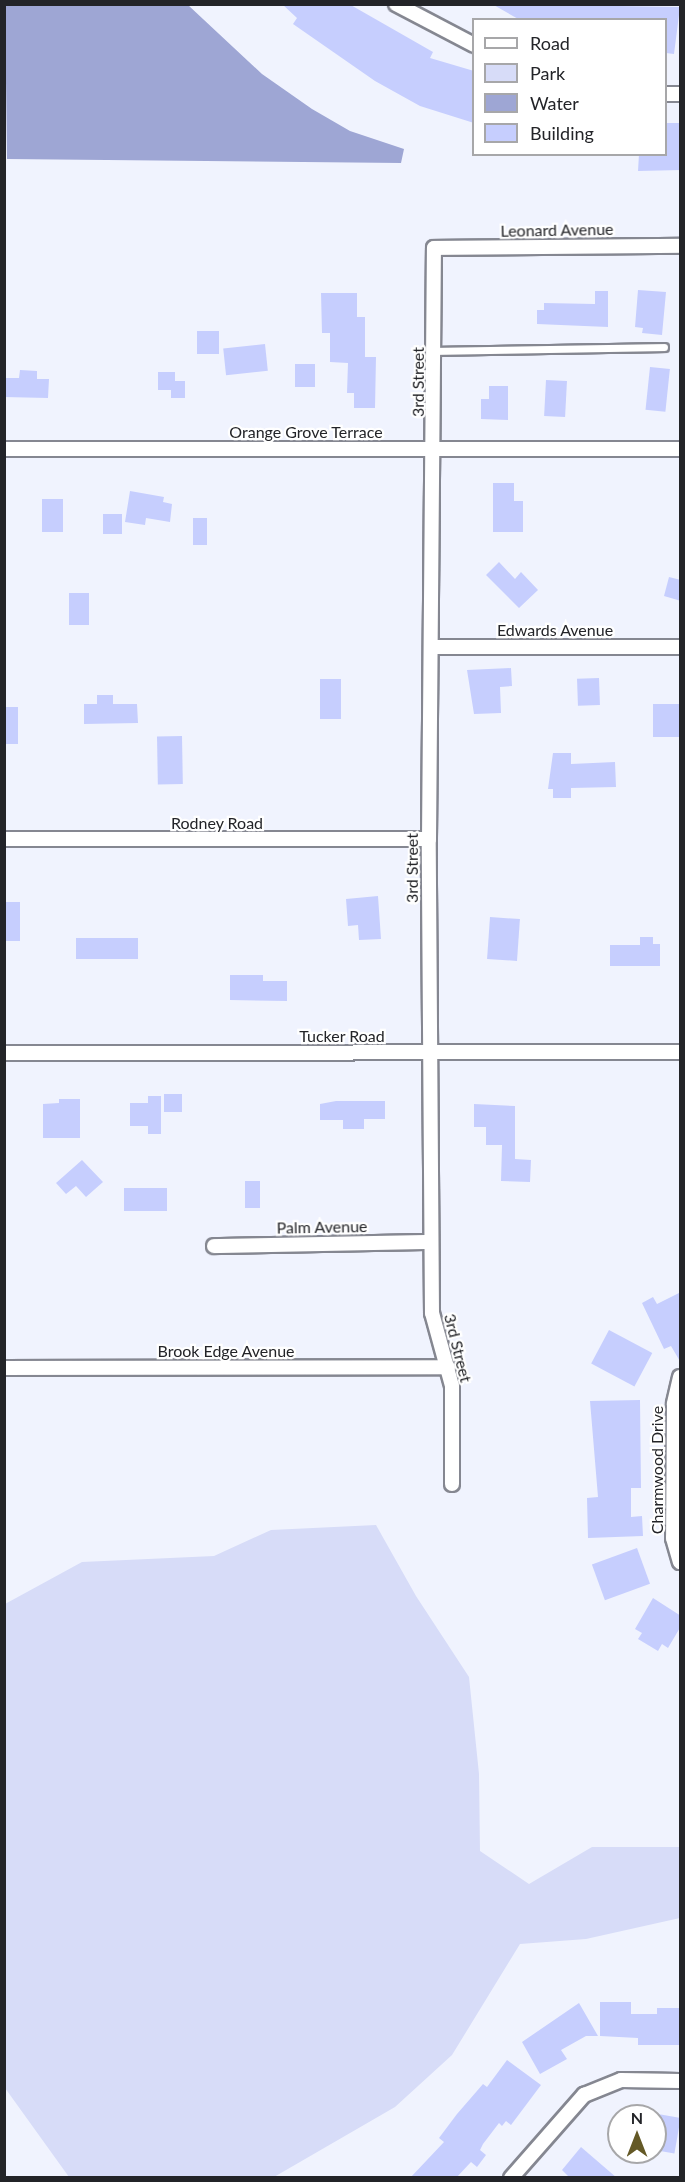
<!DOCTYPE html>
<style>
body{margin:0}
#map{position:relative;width:685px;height:2182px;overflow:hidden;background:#f0f3fe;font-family:Lato,sans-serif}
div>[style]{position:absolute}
.green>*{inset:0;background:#d7dcf8}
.water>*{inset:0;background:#9ea6d4}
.building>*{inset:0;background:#c6cefe;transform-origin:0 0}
.roads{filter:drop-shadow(2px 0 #858791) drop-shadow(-2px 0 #858791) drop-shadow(0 2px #858791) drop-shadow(0 -2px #858791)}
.service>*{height:7px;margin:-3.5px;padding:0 3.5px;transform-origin:3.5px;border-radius:3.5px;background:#fff}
.minor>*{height:14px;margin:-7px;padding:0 7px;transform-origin:7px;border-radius:7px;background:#fff}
span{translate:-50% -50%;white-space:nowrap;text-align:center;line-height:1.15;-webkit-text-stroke:4.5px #fff;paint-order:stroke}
.street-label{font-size:16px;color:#232428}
.frame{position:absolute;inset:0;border:6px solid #232428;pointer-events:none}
.legend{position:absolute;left:472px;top:18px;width:195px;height:138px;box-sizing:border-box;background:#fff;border:2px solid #a7a7a9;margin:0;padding:8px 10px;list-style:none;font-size:18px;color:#232428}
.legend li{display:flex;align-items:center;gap:12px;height:30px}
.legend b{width:30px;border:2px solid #a7a7a9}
.north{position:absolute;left:607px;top:2104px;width:60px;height:60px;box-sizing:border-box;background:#fff;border:2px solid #a7a7a9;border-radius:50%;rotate:0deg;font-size:16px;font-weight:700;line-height:24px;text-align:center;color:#232428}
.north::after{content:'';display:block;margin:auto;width:21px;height:27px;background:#645926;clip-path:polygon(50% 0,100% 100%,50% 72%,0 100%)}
</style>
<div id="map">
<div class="green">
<div style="clip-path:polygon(376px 1525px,416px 1596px,469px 1677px,479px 1774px,480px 1851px,529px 1884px,592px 1847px,680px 1847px,680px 1918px,586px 1939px,520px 1944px,452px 2055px,395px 2107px,274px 2177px,69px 2177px,5px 2088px,5px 1604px,82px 1562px,214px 1556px,271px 1530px)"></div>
</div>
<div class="water">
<div style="clip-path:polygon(5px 4px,188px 5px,262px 74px,312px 109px,350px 131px,404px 149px,401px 163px,7px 159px)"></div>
</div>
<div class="building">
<div style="clip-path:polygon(282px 4px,349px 4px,433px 52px,430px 58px,474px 71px,474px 123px,420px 106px,375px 81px,293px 24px,297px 18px)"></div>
<div style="clip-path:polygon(492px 4px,680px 7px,674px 54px,666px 53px,666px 20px,520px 20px)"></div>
<div style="clip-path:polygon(666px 123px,681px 123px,681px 170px,638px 171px,639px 154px,666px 154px)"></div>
<div style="clip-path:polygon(638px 290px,666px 292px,662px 335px,642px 333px,643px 328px,635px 327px)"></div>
<div style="clip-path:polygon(595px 291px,608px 291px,608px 327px,537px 324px,537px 310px,544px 310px,544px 303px,595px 304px)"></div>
<div style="clip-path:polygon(321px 293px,357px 293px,357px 317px,365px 317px,365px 357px,376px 357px,375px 408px,354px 408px,354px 393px,347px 393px,348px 363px,330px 362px,330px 333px,322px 333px)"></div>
<div style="left:197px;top:331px;width:22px;height:23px"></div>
<div style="left:265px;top:344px;width:27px;height:42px;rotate:84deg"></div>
<div style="left:295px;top:364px;width:20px;height:23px"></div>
<div style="left:650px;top:367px;width:20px;height:43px;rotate:6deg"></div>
<div style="clip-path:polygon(20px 370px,37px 371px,37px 379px,49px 379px,48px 398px,4px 397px,5px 378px,19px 378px)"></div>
<div style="clip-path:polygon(158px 372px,175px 372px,175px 381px,185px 381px,185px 398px,171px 398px,171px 390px,158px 390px)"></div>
<div style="left:546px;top:380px;width:21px;height:36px;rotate:3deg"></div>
<div style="clip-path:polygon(489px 386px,508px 386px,508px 420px,481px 419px,481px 399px,489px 399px)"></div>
<div style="clip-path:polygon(493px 483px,514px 483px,514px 501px,523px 501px,523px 532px,493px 532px)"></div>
<div style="clip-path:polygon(130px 491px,164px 497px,163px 502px,172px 504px,170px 522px,146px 518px,145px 525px,125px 522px)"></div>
<div style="left:42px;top:499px;width:21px;height:33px"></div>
<div style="left:103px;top:514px;width:19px;height:20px"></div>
<div style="left:193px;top:518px;width:14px;height:27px"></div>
<div style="clip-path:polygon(499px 562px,515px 579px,521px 572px,538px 590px,519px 608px,486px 575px)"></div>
<div style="clip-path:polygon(669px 577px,681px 580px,681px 601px,664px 596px)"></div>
<div style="left:69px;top:593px;width:20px;height:32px"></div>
<div style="clip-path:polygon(511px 668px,512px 686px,500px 687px,501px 713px,474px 714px,467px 670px)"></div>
<div style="left:599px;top:678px;width:27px;height:22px;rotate:88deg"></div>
<div style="left:320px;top:679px;width:21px;height:40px"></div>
<div style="clip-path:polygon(97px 695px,113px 695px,113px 704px,137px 704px,138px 723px,84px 724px,84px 704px,97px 704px)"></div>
<div style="left:653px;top:704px;width:28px;height:33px"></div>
<div style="left:4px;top:707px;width:14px;height:37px"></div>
<div style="left:182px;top:736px;width:48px;height:25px;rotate:89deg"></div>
<div style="clip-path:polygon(553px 753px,571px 753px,571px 764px,615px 762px,616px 787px,571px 788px,571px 798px,553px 798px,553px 789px,548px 789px)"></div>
<div style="clip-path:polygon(378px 896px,381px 939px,359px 940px,358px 925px,348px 926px,346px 899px)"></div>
<div style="left:4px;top:902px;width:16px;height:39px"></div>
<div style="left:490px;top:917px;width:30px;height:42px;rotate:4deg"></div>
<div style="clip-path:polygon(640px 937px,653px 937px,653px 944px,660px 944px,660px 966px,610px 966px,610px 945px,640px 945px)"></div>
<div style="left:76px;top:938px;width:62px;height:21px"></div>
<div style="clip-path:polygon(230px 975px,263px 975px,263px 981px,287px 981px,287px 1001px,230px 1000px)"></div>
<div style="left:164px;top:1094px;width:18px;height:18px"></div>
<div style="clip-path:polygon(148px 1096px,161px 1096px,161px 1134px,148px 1134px,148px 1126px,130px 1126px,130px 1103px,148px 1103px)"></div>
<div style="clip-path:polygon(59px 1099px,80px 1099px,80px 1138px,43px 1138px,43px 1104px,59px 1103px)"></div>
<div style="clip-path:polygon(336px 1101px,385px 1101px,385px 1119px,364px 1119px,364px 1129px,343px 1129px,343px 1120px,320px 1120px,320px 1104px)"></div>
<div style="clip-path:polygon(474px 1104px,515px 1106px,515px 1159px,531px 1160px,530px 1182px,501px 1181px,502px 1145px,486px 1145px,486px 1127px,474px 1127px)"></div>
<div style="clip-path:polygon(82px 1160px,103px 1182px,86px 1197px,76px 1186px,66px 1194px,56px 1183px)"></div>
<div style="left:245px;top:1181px;width:15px;height:27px"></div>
<div style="left:124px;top:1188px;width:43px;height:23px"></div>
<div style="clip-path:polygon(681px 1292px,681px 1363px,671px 1346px,664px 1349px,642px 1303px,653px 1297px,657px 1304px)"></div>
<div style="left:609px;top:1330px;width:49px;height:38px;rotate:28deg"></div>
<div style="clip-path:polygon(640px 1400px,641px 1488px,631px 1488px,631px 1517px,642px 1516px,643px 1536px,588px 1538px,587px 1498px,598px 1497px,590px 1401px)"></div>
<div style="left:637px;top:1548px;width:38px;height:48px;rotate:70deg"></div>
<div style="clip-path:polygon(653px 1598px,681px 1616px,681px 1626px,668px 1648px,662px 1644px,658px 1651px,638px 1639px,642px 1633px,635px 1629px)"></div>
<div style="clip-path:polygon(600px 2002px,631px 2002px,631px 2014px,657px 2014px,657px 2008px,681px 2008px,681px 2045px,638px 2045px,638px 2038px,600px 2036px)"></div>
<div style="clip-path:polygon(579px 2003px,598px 2036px,586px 2036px,561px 2050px,567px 2059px,540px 2074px,522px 2042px)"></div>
<div style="clip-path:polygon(507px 2060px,541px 2085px,511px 2125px,506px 2121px,502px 2126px,499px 2123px,483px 2144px,480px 2150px,486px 2155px,477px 2167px,471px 2162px,456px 2178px,410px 2178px,444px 2142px,439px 2138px,457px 2114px,483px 2084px,487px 2087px)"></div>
<div style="left:658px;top:2114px;width:23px;height:36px;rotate:10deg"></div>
<div style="clip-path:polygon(581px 2147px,617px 2178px,570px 2178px,562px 2170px)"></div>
</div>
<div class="roads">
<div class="service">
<div style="left:434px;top:351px;width:230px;rotate:-1deg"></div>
</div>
<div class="minor">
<div style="left:396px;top:4px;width:88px;rotate:27.7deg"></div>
<div style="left:666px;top:94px;width:14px"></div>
<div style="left:4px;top:449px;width:676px"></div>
<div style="left:431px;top:647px;width:249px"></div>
<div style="left:4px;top:839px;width:425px"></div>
<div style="left:4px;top:1053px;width:676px;rotate:-0.08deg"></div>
<div style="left:214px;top:1246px;width:217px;rotate:-1.1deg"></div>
<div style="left:4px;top:1368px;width:444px;rotate:-0.1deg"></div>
<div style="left:680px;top:1377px;width:28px;rotate:103deg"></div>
<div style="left:674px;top:1404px;width:134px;rotate:90.4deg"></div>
<div style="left:673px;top:1538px;width:25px;rotate:74deg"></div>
<div style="left:452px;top:1484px;width:98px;rotate:-90deg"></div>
<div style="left:452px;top:1386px;width:76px;rotate:-105.3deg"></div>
<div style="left:432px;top:1313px;width:474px;rotate:-90.4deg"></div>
<div style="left:429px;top:839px;width:591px;rotate:-89.52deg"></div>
<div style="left:434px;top:248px;width:246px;rotate:-0.5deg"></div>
<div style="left:511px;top:2178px;width:111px;rotate:-48.7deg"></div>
<div style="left:584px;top:2095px;width:40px;rotate:-22deg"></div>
<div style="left:621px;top:2080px;width:59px;rotate:1deg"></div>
</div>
</div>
<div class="street-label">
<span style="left:557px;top:230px;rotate:-1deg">Leonard Avenue</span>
<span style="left:418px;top:382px;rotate:-90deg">3rd Street</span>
<span style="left:306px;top:432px">Orange Grove Terrace</span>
<span style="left:555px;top:630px">Edwards Avenue</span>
<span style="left:217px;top:823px">Rodney Road</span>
<span style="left:412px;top:868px;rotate:-90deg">3rd Street</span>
<span style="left:342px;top:1036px">Tucker Road</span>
<span style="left:322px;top:1227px;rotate:-1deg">Palm Avenue</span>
<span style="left:458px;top:1348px;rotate:76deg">3rd Street</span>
<span style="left:226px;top:1351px">Brook Edge Avenue</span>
<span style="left:657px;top:1470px;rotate:-90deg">Charmwood Drive</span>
</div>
<div class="frame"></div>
<ul class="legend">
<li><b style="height:8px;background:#fff"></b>Road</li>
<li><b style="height:16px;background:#d7dcf8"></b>Park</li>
<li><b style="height:16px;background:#9ea6d4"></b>Water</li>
<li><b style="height:16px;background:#c6cefe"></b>Building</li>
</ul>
<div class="north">N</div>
</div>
